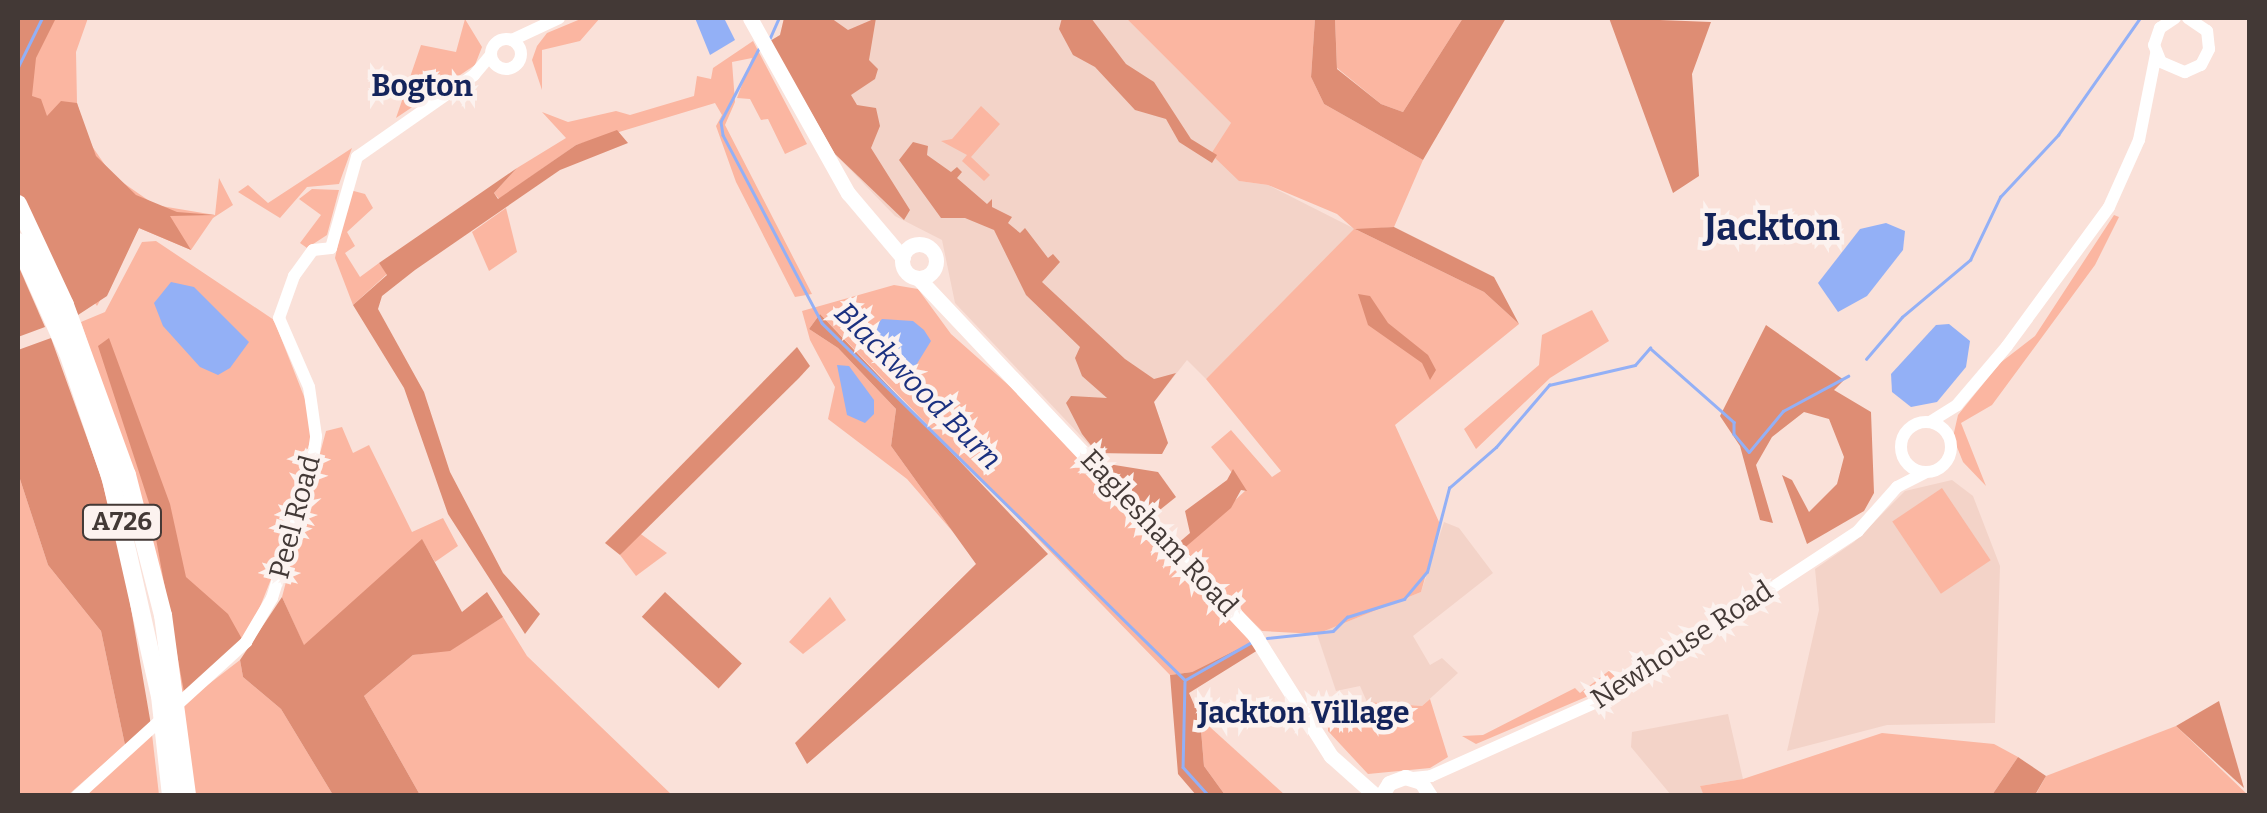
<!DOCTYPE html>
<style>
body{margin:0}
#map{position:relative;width:2267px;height:813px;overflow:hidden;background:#fae1d9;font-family:Bitter,serif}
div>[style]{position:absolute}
.built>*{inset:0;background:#f3d3c8}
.green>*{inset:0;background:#fbb6a1;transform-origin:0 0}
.forest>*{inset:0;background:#de8d74;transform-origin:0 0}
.water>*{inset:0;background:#93b0f6}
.stream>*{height:2.5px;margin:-1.25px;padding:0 1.25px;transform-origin:1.25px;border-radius:1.25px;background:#93b0f6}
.tertiary>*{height:12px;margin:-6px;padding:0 6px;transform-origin:6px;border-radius:6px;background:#fff}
.tertiary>.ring{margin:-6px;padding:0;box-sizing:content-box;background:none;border:12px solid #fff;border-radius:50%}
.secondary>*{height:15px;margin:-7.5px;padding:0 7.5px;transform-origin:7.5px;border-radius:7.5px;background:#fff}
.secondary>.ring{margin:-7.5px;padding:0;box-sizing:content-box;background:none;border:15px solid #fff;border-radius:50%}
.trunk>*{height:18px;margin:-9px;padding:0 9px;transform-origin:9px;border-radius:9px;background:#fff}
span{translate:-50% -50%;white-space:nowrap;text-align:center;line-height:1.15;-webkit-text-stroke:9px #fcf2ef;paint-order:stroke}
.shield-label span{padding:2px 8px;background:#fcf2ef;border:2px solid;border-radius:8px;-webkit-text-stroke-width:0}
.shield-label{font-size:25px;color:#433936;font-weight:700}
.street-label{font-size:28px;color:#433936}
.neighbourhood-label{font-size:30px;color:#14245b;font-weight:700}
.water-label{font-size:30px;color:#1b3180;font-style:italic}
.district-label{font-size:38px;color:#14245b;font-weight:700}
.frame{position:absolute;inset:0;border:20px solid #433936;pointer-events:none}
</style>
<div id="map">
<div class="built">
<div style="clip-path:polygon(784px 18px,1126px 18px,1231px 123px,1239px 181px,1268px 185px,1355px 229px,1206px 379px,1187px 360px,1154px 402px,1168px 443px,1162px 454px,1097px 453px,955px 303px,942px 240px,895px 216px,835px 154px,770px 41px,780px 35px)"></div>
<div style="clip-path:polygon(1952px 480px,1973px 496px,2000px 566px,1995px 723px,1887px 725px,1787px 751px,1819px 610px,1815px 569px,1854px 542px,1905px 491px)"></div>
<div style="clip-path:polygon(1444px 522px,1459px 528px,1493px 573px,1413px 636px,1430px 665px,1442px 658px,1458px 673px,1422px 706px,1367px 702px,1360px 686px,1336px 691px,1317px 634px,1421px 592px)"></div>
<div style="clip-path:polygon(1728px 714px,1743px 779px,1700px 786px,1704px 795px,1671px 795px,1631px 747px,1632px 732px)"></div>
</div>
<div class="green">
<div style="clip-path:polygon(18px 18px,88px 18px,76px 52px,77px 103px,87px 139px,112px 175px,155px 205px,215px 215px,219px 178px,233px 205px,213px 218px,191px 250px,139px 228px,97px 306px,18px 191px)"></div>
<div style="clip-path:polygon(583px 18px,600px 18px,580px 41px,542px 50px,542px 90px,532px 60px,537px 46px,547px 33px)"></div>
<div style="clip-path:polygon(1126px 18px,1315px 18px,1311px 77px,1324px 104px,1423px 160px,1394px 227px,1357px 230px,1484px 292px,1519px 324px,1395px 425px,1440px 524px,1421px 592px,1317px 634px,1262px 631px,1181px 551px,1246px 490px,1211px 447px,1231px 430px,1272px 477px,1281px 471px,1206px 379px,1354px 229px,1337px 214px,1268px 185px,1239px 181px,1211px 154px,1231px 123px)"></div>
<div style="clip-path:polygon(1335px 18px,1463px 18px,1403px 112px,1381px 104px,1337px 68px)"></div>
<div style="clip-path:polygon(465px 19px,482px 47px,475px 65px,396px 118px,421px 45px,456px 52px)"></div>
<div style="clip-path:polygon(753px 41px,807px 144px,785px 154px,768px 119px,761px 120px,750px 99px,737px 98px,752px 58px,732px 62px,735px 102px,725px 125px,812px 294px,795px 297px,736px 182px,716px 126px,722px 115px,715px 103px,576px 145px,499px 199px,494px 193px,517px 168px,566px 138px,542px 112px,568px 122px,616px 111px,630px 115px,694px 96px,697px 76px,711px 79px,713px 68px)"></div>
<div style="clip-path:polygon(981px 106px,1000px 124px,971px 157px,990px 175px,984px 181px,962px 161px,967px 155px,941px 141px,952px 139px)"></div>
<div style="clip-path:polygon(352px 148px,339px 184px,307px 187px,280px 218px,238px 192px,248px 185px,268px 203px)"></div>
<div style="clip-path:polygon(312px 189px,339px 190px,327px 235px,307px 248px,300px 243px,321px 215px,299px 199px)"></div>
<div style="clip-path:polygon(350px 190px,365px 194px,373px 208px,347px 232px,355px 246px,345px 253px,360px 277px,379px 263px,387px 274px,353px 305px,335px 258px)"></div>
<div style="clip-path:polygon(506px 208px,517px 252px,489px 271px,472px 232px)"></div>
<div style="clip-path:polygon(2114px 215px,2119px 217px,2095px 265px,1992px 405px,1961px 423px,1986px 486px,1963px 462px,1953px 437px,1958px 415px,2000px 363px,2035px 336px)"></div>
<div style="clip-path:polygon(156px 241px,274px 320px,305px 399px,312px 436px,282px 524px,287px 539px,260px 607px,242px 639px,181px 695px,145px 516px,81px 322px,105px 312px,142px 242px)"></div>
<div style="clip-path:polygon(894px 285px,918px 289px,951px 334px,1041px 414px,1252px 642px,1192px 672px,1170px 675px,820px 314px,809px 329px,838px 348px,896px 409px,891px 446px,953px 532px,907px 479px,828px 419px,835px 387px,810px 340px,802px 311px)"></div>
<div style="clip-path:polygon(1592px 310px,1609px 341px,1550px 378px,1476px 449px,1464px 429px,1539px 365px,1542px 335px)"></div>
<div style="clip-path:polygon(342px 427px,353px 453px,369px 445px,412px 532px,443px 518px,458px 546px,435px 562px,422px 540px,304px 646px,282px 597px,326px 431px)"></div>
<div style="clip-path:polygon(18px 473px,48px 565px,101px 631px,125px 745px,68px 795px,18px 795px)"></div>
<div style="left:1942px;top:488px;width:87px;height:60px;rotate:56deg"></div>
<div style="clip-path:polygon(638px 532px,667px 553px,636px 576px,620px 555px)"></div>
<div style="clip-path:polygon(830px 597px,846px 620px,803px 654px,789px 642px)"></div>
<div style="clip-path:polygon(503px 617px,527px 656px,672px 795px,420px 795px,364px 696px,413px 655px,450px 650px)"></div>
<div style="clip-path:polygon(240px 660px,243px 677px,281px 709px,333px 795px,192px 795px,183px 704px)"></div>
<div style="clip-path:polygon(1610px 670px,1618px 681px,1600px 691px,1476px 744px,1462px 736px,1483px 735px,1575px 688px,1580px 693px)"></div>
<div style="clip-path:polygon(1430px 699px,1448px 757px,1430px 768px,1368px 774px,1328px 731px,1328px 722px,1367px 702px,1422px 706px)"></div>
<div style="clip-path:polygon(1200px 718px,1285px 795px,1225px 795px,1204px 766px)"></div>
<div style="clip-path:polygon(2176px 726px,2249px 796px,2035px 796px,2046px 776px)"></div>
<div style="clip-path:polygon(1882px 733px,1994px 744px,2018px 757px,1992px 795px,1704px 796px,1700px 786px,1743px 779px)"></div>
<div style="clip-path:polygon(152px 734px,159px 795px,85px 796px)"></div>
</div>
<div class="forest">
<div style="clip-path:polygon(18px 18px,56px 18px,36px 58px,32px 96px,41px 99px,47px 116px,61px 101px,77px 103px,96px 156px,136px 195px,177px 212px,215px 215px,170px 216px,191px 250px,139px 228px,107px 296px,78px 315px,18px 191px)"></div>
<div style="clip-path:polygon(784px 18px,831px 18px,848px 30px,876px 18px,869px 60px,878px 69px,875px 79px,851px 95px,857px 105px,876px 108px,880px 126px,871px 148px,910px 210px,904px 220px,835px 154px,770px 41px,780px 35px)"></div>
<div style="clip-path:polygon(1062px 18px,1091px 18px,1126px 64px,1154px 82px,1191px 139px,1217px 155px,1212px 163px,1179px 142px,1166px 119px,1135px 110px,1095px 67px,1073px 55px,1059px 29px)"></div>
<div style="clip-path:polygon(1315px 18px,1335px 18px,1337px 69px,1381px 104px,1403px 112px,1463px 18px,1506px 18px,1423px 160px,1324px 104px,1311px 77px)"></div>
<div style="clip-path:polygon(1609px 18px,1711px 22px,1692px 74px,1699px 176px,1673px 193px)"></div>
<div style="clip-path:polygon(617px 130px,628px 143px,560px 170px,415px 270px,382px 296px,378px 309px,424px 392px,450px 472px,503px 573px,540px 614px,525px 634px,448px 514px,404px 388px,353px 305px,387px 275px,379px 263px,517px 168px,494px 193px,498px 199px,576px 145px)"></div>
<div style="clip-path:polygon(913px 142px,928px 146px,927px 155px,951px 172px,957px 167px,962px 172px,957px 178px,987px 204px,992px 199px,992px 207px,1012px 217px,1008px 223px,1020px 233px,1025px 228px,1048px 258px,1053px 254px,1060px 262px,1042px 282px,1125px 359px,1154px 379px,1176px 373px,1154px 402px,1168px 443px,1162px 454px,1097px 453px,1082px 434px,1066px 403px,1071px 396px,1107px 398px,1082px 376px,1075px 358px,1080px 347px,1026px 295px,994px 230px,965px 218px,941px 218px,899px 160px)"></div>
<div style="clip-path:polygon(1394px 227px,1494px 277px,1519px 324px,1484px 292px,1355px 229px)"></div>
<div style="clip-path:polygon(18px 265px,45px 327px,18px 337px)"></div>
<div style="clip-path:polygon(1358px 294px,1370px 296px,1388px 323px,1428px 355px,1436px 370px,1430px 380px,1422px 363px,1368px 325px)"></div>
<div style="clip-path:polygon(820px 314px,1048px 554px,807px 764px,795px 743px,976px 564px,891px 446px,896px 409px,838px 348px,809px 329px)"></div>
<div style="clip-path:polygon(1766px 325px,1844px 380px,1834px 390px,1871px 412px,1874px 493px,1864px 511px,1807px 544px,1782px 475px,1792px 480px,1809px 512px,1837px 484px,1844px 457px,1829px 419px,1804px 412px,1772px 437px,1756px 465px,1773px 523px,1760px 520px,1740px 446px,1720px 416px)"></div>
<div style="clip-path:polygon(51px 338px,100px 474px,122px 556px,151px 725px,125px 745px,101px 631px,48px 565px,18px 473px,18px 350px)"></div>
<div style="clip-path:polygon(109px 338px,170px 504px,186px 577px,228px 614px,242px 639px,184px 692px,150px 506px,98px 346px)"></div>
<div style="clip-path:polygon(797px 347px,810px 366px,799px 378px,620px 555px,605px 543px)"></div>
<div style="clip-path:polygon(1102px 463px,1158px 472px,1176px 497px,1151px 517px)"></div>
<div style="clip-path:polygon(1233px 469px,1247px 491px,1241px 490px,1231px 508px,1181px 551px,1176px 545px,1190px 533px,1185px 511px,1227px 480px)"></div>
<div style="clip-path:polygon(422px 539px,462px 612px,487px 592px,503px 617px,450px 651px,413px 655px,364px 696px,420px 795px,333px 795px,281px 709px,243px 677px,240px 660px,282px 597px,304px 645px)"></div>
<div style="left:665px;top:592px;width:105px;height:34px;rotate:43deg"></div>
<div style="clip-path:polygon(1252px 642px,1258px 650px,1189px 693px,1200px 718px,1204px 766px,1225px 795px,1196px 795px,1178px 774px,1170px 675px,1192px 672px)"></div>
<div style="clip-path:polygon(2219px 701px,2244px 788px,2176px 726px)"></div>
<div style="clip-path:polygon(2018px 757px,2046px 776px,2035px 795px,1992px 795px)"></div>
</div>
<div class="water">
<div style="clip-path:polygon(695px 18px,724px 18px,735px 40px,710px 55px)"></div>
<div style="clip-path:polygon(1886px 223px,1905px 231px,1903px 250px,1867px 296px,1838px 312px,1818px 283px,1860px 229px)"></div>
<div style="clip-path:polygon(171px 282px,194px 287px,249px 342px,230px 368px,218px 375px,200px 367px,163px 326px,154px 303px)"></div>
<div style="clip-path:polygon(882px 319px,913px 321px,924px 330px,931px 341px,915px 367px,895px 363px,888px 370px,891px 356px,871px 330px)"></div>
<div style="clip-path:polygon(1949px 324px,1970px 341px,1966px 367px,1937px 402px,1911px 407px,1892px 392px,1891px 374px,1936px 325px)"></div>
<div style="clip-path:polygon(837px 365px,849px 366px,874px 400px,874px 414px,865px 423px,847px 415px)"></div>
</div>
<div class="stream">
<div style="left:769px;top:40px;width:24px;rotate:-66deg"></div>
<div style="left:759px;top:49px;width:82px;rotate:117.5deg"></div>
<div style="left:721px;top:122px;width:13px;rotate:81deg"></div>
<div style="left:723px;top:135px;width:212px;rotate:62.2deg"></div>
<div style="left:822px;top:323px;width:509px;rotate:44.52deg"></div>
<div style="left:18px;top:67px;width:55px;rotate:-63.9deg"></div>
<div style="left:1866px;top:359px;width:55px;rotate:-49.4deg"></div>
<div style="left:1902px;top:317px;width:89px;rotate:-40deg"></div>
<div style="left:1970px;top:260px;width:70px;rotate:-64.5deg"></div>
<div style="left:2000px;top:197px;width:85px;rotate:-46.9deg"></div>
<div style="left:2058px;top:135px;width:143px;rotate:-55deg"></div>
<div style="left:1267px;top:638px;width:66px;rotate:-6.1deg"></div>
<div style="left:1333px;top:631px;width:20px;rotate:-45deg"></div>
<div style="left:1347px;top:617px;width:60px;rotate:-17.5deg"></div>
<div style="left:1404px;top:599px;width:35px;rotate:-50deg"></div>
<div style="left:1427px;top:572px;width:87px;rotate:-75.3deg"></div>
<div style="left:1449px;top:488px;width:62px;rotate:-41.1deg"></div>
<div style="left:1496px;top:447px;width:82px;rotate:-49.5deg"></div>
<div style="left:1549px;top:385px;width:88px;rotate:-13.1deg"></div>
<div style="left:1635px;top:365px;width:23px;rotate:-49deg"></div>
<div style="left:1650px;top:348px;width:112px;rotate:41.4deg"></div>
<div style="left:1734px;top:422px;width:12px;rotate:90deg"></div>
<div style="left:1734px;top:434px;width:23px;rotate:50deg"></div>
<div style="left:1749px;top:452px;width:53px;rotate:-50.3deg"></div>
<div style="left:1783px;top:411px;width:74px;rotate:-28.3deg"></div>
<div style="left:1185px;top:680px;width:75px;rotate:-29.6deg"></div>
<div style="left:1185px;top:682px;width:85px;rotate:91.3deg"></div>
<div style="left:1183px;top:767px;width:39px;rotate:48deg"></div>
</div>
<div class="tertiary">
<div style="left:2175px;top:18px;width:18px;rotate:146deg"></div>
<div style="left:2160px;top:28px;width:18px;rotate:109deg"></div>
<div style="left:2154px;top:45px;width:18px;rotate:68deg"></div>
<div style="left:2161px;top:62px;width:26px;rotate:23deg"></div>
<div style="left:2185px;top:72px;width:17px;rotate:-24deg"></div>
<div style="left:2201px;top:65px;width:18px;rotate:-63deg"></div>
<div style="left:2209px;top:49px;width:18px;rotate:-96deg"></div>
<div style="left:2207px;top:31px;width:23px;rotate:-146deg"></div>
<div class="ring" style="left:491px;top:39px;width:18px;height:18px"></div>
<div style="left:512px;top:40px;width:52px;rotate:-25.1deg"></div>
<div class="ring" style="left:1901px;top:422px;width:38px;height:38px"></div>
<div style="left:1930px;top:422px;width:32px;rotate:-32deg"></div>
<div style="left:1957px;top:405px;width:77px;rotate:-49.7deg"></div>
<div style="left:2007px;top:346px;width:172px;rotate:-53.7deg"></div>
<div style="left:2109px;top:207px;width:73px;rotate:-65.9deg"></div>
<div style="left:2139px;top:140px;width:88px;rotate:-78.8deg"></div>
<div style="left:1413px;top:778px;width:18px;rotate:-6deg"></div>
<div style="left:1431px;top:776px;width:191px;rotate:-24.1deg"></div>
<div style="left:1605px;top:698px;width:303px;rotate:-33.4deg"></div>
<div style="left:1858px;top:531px;width:59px;rotate:-48.4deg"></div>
<div style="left:1897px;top:487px;width:31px;rotate:-27deg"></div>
<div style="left:77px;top:796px;width:229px;rotate:-42.3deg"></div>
<div style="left:246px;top:642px;width:51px;rotate:-59.4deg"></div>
<div style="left:272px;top:598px;width:131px;rotate:-72.7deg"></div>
<div style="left:311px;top:473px;width:37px;rotate:-82deg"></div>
<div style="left:316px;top:436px;width:49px;rotate:-98.1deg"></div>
<div style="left:309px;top:387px;width:75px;rotate:-113.5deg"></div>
<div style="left:279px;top:318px;width:45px;rotate:-70.3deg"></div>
<div style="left:294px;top:276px;width:32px;rotate:-54deg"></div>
<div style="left:313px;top:250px;width:18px;rotate:-6deg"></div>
<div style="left:331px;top:248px;width:95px;rotate:-74.1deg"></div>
<div style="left:357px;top:157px;width:143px;rotate:-35deg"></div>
<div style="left:474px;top:75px;width:26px;rotate:-50deg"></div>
</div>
<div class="secondary">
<div style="left:750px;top:18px;width:201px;rotate:60.8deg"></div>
<div style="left:848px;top:193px;width:85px;rotate:49.8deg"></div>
<div class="ring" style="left:902px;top:244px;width:19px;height:19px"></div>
<div style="left:918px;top:278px;width:492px;rotate:46.7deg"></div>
<div style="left:1255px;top:636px;width:142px;rotate:57.7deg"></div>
<div style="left:1331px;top:756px;width:60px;rotate:41.6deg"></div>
<div style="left:1381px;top:796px;width:15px;rotate:-58deg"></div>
<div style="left:1389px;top:783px;width:17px;rotate:-21deg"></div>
<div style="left:1405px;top:777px;width:17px;rotate:17deg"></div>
<div style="left:1421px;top:782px;width:17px;rotate:57deg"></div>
</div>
<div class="trunk">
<div style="left:18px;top:204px;width:111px;rotate:65deg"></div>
<div style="left:65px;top:305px;width:181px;rotate:70deg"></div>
<div style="left:127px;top:475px;width:145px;rotate:75.6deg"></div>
<div style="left:163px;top:615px;width:183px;rotate:82.4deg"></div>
<div style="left:18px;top:242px;width:122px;rotate:65.8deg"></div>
<div style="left:68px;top:353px;width:133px;rotate:71.2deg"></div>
<div style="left:111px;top:479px;width:222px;rotate:77.3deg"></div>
<div style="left:160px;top:696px;width:101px;rotate:83.7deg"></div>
</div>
<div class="shield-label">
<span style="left:122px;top:522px">A726</span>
</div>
<div class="street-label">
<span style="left:295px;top:517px;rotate:-75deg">Peel Road</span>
<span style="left:1159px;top:533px;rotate:47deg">Eaglesham Road</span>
<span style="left:1682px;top:645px;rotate:-33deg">Newhouse Road</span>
</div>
<div class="neighbourhood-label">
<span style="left:422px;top:86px">Bogton</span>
<span style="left:1304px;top:713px">Jackton Village</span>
</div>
<div class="water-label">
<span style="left:918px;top:386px;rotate:45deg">Blackwood Burn</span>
</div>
<div class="district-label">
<span style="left:1772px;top:228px">Jackton</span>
</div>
<div class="frame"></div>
</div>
